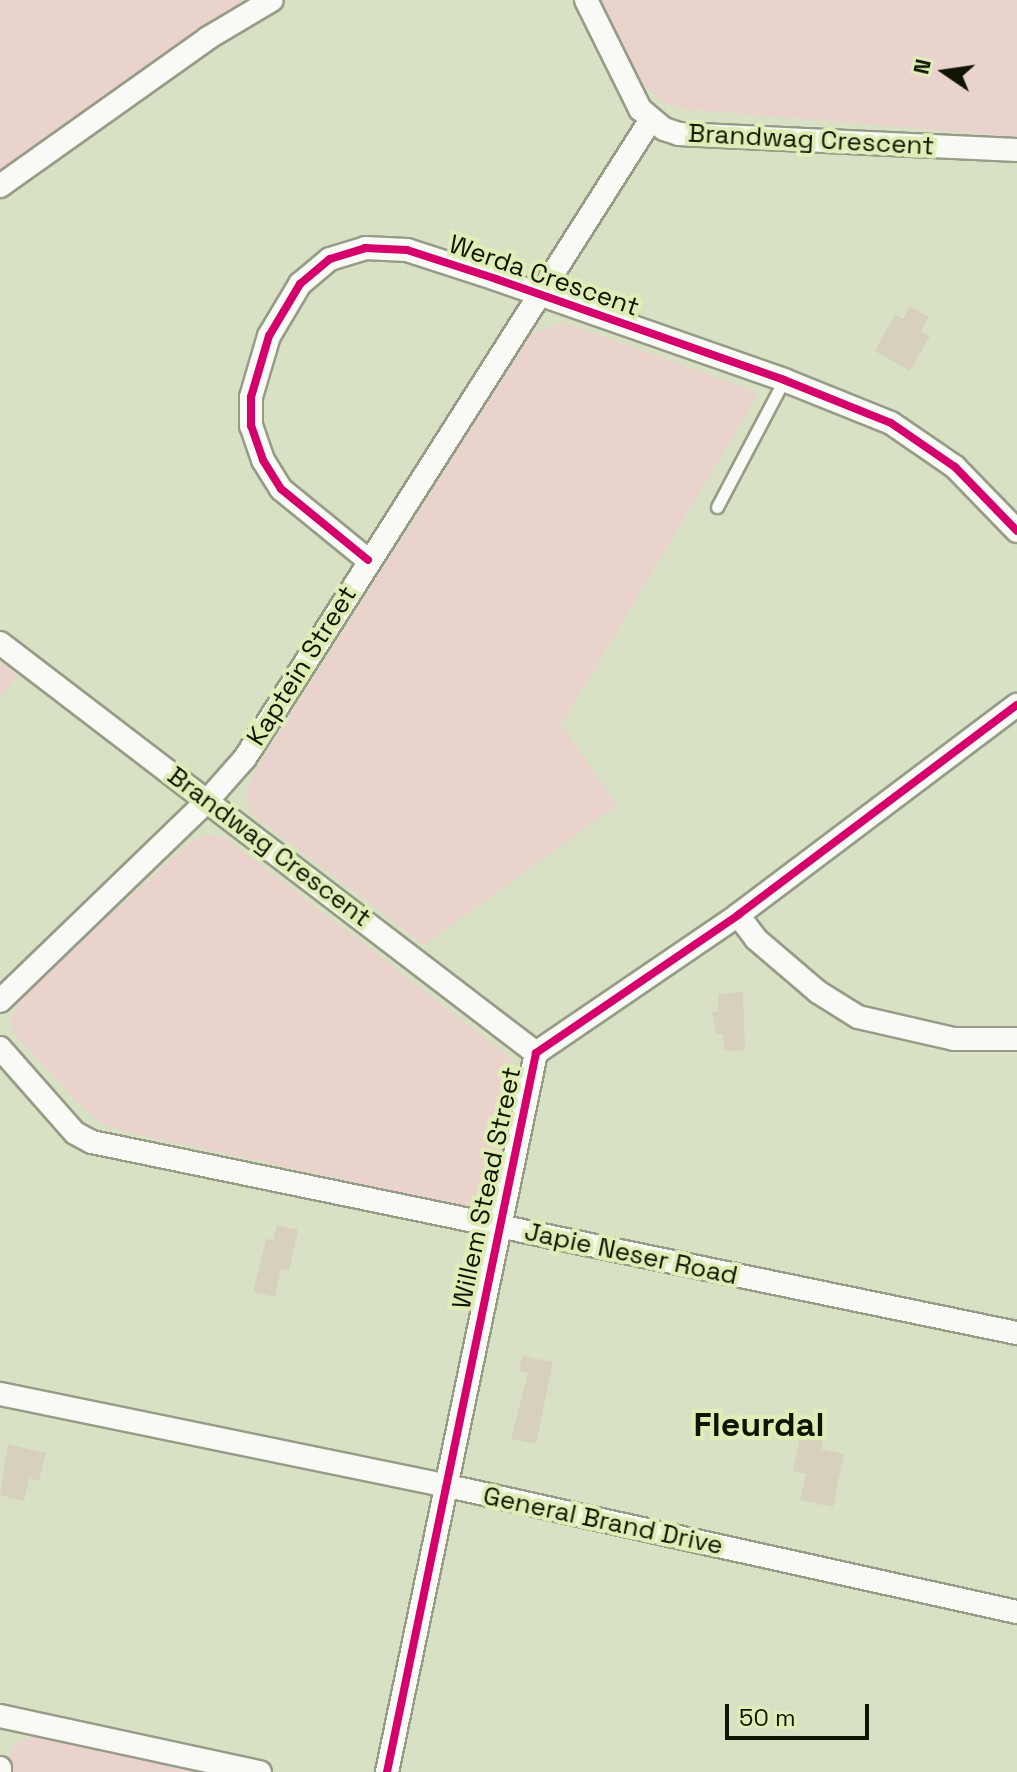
<!DOCTYPE html>
<style>
body{margin:0}
#map{position:relative;width:1017px;height:1772px;overflow:hidden;background:#d9e1c4;font-family:"Space Grotesk",sans-serif}
div>[style]{position:absolute}
.green>*{inset:0;background:#ebd3cd}
.building>*{inset:0;background:#d6d0bc}
.roads{filter:drop-shadow(2px 0 #969c86) drop-shadow(-2px 0 #969c86) drop-shadow(0 2px #969c86) drop-shadow(0 -2px #969c86)}
.lane>*{height:11px;margin:-5.5px;padding:0 5.5px;transform-origin:5.5px;border-radius:5.5px;background:#f9faf6}
.street>*{height:22px;margin:-11px;padding:0 11px;transform-origin:11px;border-radius:11px;background:#f9faf6}
.cycleway>*{height:8px;margin:-4px;padding:0 4px;transform-origin:4px;border-radius:4px;background:#d6006c}
span{translate:-50% -50%;white-space:nowrap;text-align:center;line-height:1.15;-webkit-text-stroke:8px #dfeeb7;paint-order:stroke}
.street-label{font-size:26px;color:#101402}
.district-label{font-size:34px;color:#101402;font-weight:700}
.north{position:absolute;left:905px;top:32px;width:80px;height:80px;-webkit-text-stroke:6px #dfeeb7;paint-order:stroke;rotate:283deg;font-size:22px;font-weight:700;line-height:32px;text-align:center;color:#101402}
.north::after{content:'';display:block;margin:auto;width:28px;height:36px;background:#101402;clip-path:polygon(50% 0,100% 100%,50% 72%,0 100%)}
.scale{position:absolute;left:725px;top:1704px;width:144px;height:36px;box-sizing:border-box;border:4px solid #101402;border-top:0;padding-left:10px;font-size:24px;line-height:28px;white-space:nowrap;color:#101402;-webkit-text-stroke:6px #dfeeb7;paint-order:stroke}
</style>
<div id="map">
<div class="green">
<div style="clip-path:polygon(0 0,245px 0,0 171px)"></div>
<div style="clip-path:polygon(595px 0,1017px 0,1017px 137px,687px 109px,663px 103px,642px 84px)"></div>
<div style="clip-path:polygon(563px 322px,759px 393px,561px 725px,617px 805px,424px 945px,253px 815px,246px 797px,251px 777px,531px 335px)"></div>
<div style="clip-path:polygon(0 661px,18px 676px,0 697px)"></div>
<div style="clip-path:polygon(209px 835px,226px 838px,507px 1055px,514px 1066px,515px 1079px,495px 1187px,486px 1199px,464px 1206px,122px 1131px,101px 1123px,84px 1109px,13px 1033px,12px 1016px,23px 995px,193px 839px)"></div>
<div style="clip-path:polygon(43px 1736px,212px 1772px,9px 1772px,8px 1759px,14px 1745px,26px 1738px)"></div>
</div>
<div class="building">
<div style="clip-path:polygon(910px 306px,929px 317px,921px 331px,930px 336px,910px 371px,875px 351px,895px 314px,903px 319px)"></div>
<div style="clip-path:polygon(743px 992px,745px 1050px,724px 1051px,723px 1034px,716px 1034px,712px 1012px,718px 1011px,718px 994px)"></div>
<div style="clip-path:polygon(277px 1225px,298px 1230px,289px 1271px,281px 1269px,275px 1297px,253px 1292px,266px 1239px,273px 1240px)"></div>
<div style="clip-path:polygon(522px 1356px,553px 1362px,536px 1444px,511px 1439px,528px 1373px,519px 1371px)"></div>
<div style="clip-path:polygon(802px 1427px,825px 1431px,821px 1449px,844px 1454px,833px 1507px,800px 1500px,806px 1474px,793px 1471px)"></div>
<div style="clip-path:polygon(8px 1444px,46px 1453px,39px 1481px,29px 1478px,24px 1501px,0 1495px)"></div>
</div>
<div class="roads">
<div class="lane">
<div style="left:717px;top:507px;width:144px;rotate:-62.2deg"></div>
</div>
<div class="street">
<div style="left:586px;top:0;width:122px;rotate:63.6deg"></div>
<div style="left:640px;top:109px;width:31px;rotate:40deg"></div>
<div style="left:664px;top:129px;width:16px;rotate:18deg"></div>
<div style="left:679px;top:134px;width:338px;rotate:2.7deg"></div>
<div style="left:0;top:186px;width:255px;rotate:-35.4deg"></div>
<div style="left:208px;top:38px;width:74px;rotate:-30.7deg"></div>
<div style="left:368px;top:560px;width:112px;rotate:-140.8deg"></div>
<div style="left:281px;top:489px;width:34px;rotate:-122deg"></div>
<div style="left:263px;top:460px;width:36px;rotate:-109deg"></div>
<div style="left:251px;top:426px;width:29px;rotate:-90deg"></div>
<div style="left:251px;top:397px;width:64px;rotate:-73.6deg"></div>
<div style="left:269px;top:336px;width:61px;rotate:-59.2deg"></div>
<div style="left:300px;top:284px;width:39px;rotate:-40deg"></div>
<div style="left:330px;top:259px;width:37px;rotate:-17deg"></div>
<div style="left:365px;top:248px;width:42px;rotate:2.7deg"></div>
<div style="left:407px;top:250px;width:94px;rotate:18deg"></div>
<div style="left:496px;top:279px;width:305px;rotate:19.3deg"></div>
<div style="left:784px;top:380px;width:115px;rotate:21.9deg"></div>
<div style="left:891px;top:423px;width:78px;rotate:34.5deg"></div>
<div style="left:955px;top:467px;width:89px;rotate:45.9deg"></div>
<div style="left:0;top:643px;width:675px;rotate:37.41deg"></div>
<div style="left:738px;top:915px;width:30px;rotate:53deg"></div>
<div style="left:756px;top:939px;width:82px;rotate:40.5deg"></div>
<div style="left:818px;top:992px;width:47px;rotate:32deg"></div>
<div style="left:858px;top:1017px;width:98px;rotate:12.9deg"></div>
<div style="left:954px;top:1039px;width:63px"></div>
<div style="left:0;top:1001px;width:289px;rotate:-44deg"></div>
<div style="left:208px;top:800px;width:56px;rotate:-48.6deg"></div>
<div style="left:245px;top:758px;width:755px;rotate:-57.55deg"></div>
<div style="left:0;top:1048px;width:113px;rotate:48.6deg"></div>
<div style="left:75px;top:1133px;width:19px;rotate:28deg"></div>
<div style="left:92px;top:1142px;width:945px;rotate:11.67deg"></div>
<div style="left:0;top:1394px;width:457px;rotate:11.6deg"></div>
<div style="left:448px;top:1486px;width:583px;rotate:12.49deg"></div>
<div style="left:0;top:1716px;width:266px;rotate:12.2deg"></div>
<div style="left:0;top:1768px;width:4px;rotate:90deg"></div>
<div style="left:387px;top:1772px;width:734px;rotate:-78.29deg"></div>
<div style="left:536px;top:1053px;width:245px;rotate:-34.3deg"></div>
<div style="left:738px;top:915px;width:349px;rotate:-37deg"></div>
</div>
</div>
<div class="cycleway">
<div style="left:368px;top:560px;width:112px;rotate:-140.8deg"></div>
<div style="left:281px;top:489px;width:34px;rotate:-122deg"></div>
<div style="left:263px;top:460px;width:36px;rotate:-109deg"></div>
<div style="left:251px;top:426px;width:29px;rotate:-90deg"></div>
<div style="left:251px;top:397px;width:64px;rotate:-73.6deg"></div>
<div style="left:269px;top:336px;width:61px;rotate:-59.2deg"></div>
<div style="left:300px;top:284px;width:39px;rotate:-40deg"></div>
<div style="left:330px;top:259px;width:37px;rotate:-17deg"></div>
<div style="left:365px;top:248px;width:42px;rotate:2.7deg"></div>
<div style="left:407px;top:250px;width:94px;rotate:18deg"></div>
<div style="left:496px;top:279px;width:305px;rotate:19.3deg"></div>
<div style="left:784px;top:380px;width:115px;rotate:21.9deg"></div>
<div style="left:891px;top:423px;width:78px;rotate:34.5deg"></div>
<div style="left:955px;top:467px;width:89px;rotate:45.9deg"></div>
<div style="left:387px;top:1772px;width:734px;rotate:-78.29deg"></div>
<div style="left:536px;top:1053px;width:245px;rotate:-34.3deg"></div>
<div style="left:738px;top:915px;width:349px;rotate:-37deg"></div>
</div>
<div class="street-label">
<span style="left:811px;top:140px;rotate:3deg">Brandwag Crescent</span>
<span style="left:544px;top:276px;rotate:19deg">Werda Crescent</span>
<span style="left:302px;top:666px;rotate:-58deg">Kaptein Street</span>
<span style="left:269px;top:847px;rotate:37deg">Brandwag Crescent</span>
<span style="left:487px;top:1188px;rotate:-78deg">Willem Stead Street</span>
<span style="left:631px;top:1254px;rotate:12deg">Japie Neser Road</span>
<span style="left:603px;top:1521px;rotate:12deg">General Brand Drive</span>
</div>
<div class="district-label">
<span style="left:759px;top:1425px">Fleurdal</span>
</div>
<div class="north">N</div>
<div class="scale">50 m</div>
</div>
